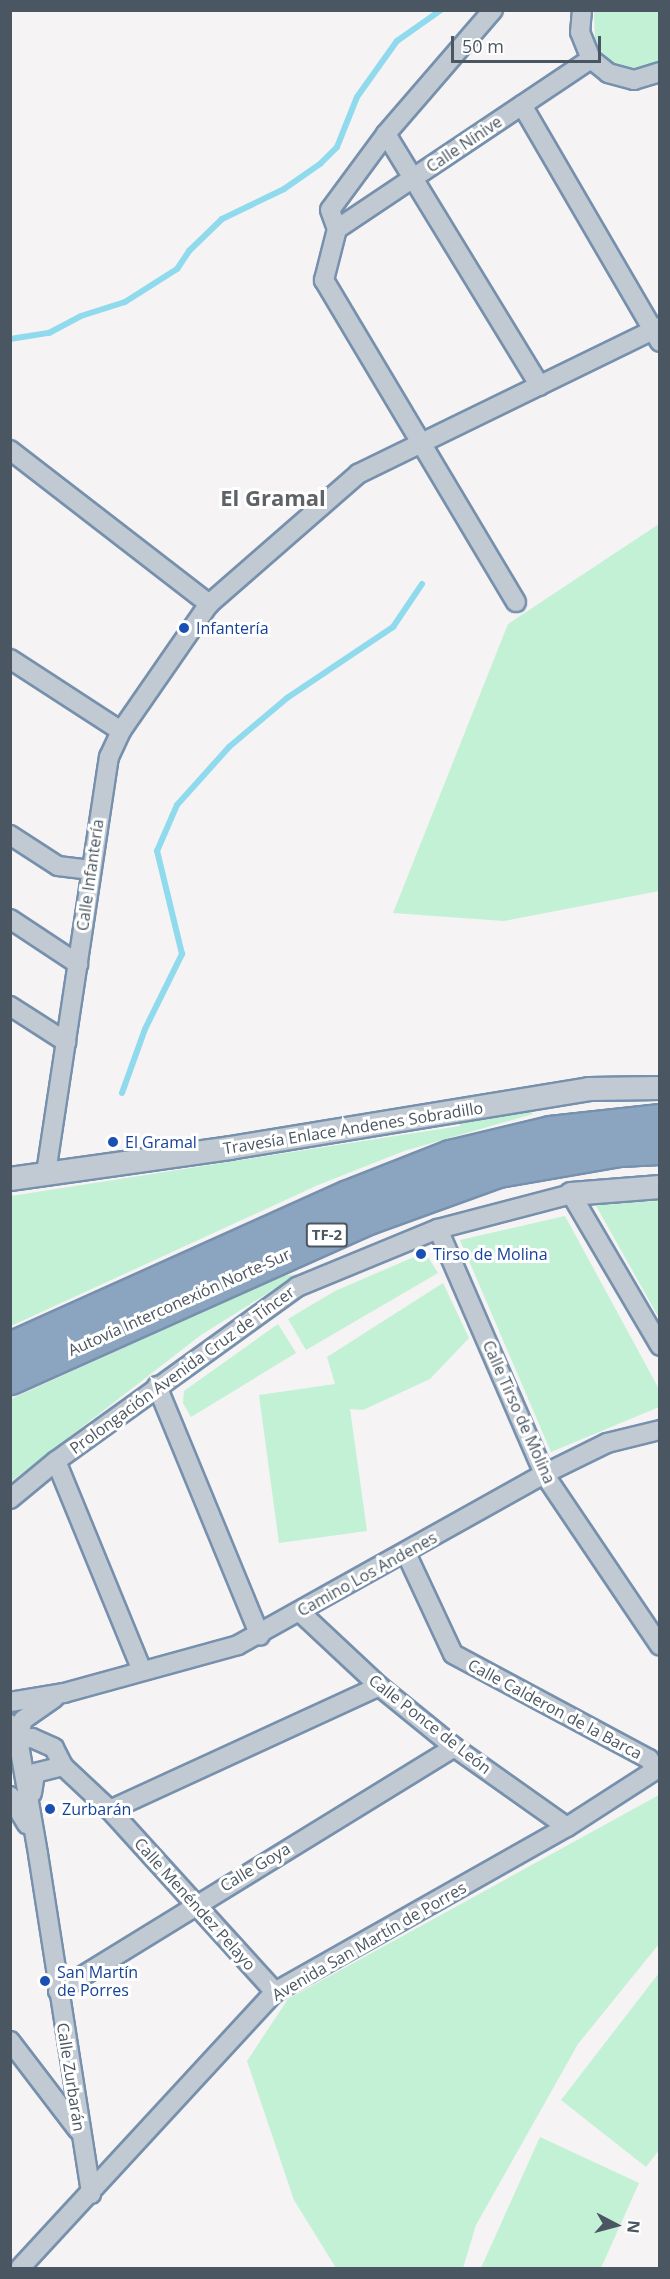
<!DOCTYPE html>
<meta charset="utf-8">
<style>
body{margin:0}
#map{position:relative;width:670px;height:2279px;overflow:hidden;background:#f5f3f3;font-family:"Open Sans",sans-serif}
div>[style]{position:absolute}
.green>*{inset:0;background:#c3f1d5}
.stream>*{height:6px;margin:-3px;padding:0 3px;transform-origin:3px;border-radius:3px;background:#90daee}
.roads{filter:drop-shadow(2px 0 #7690ad) drop-shadow(-2px 0 #7690ad) drop-shadow(0 2px #7690ad) drop-shadow(0 -2px #7690ad)}
.minor>*{height:18px;margin:-9px;padding:0 9px;transform-origin:9px;border-radius:9px;background:#c1cad2}
.tertiary>*{height:22px;margin:-11px;padding:0 11px;transform-origin:11px;border-radius:11px;background:#c1cad2}
.motorway>*{height:33px;margin:-16.5px;padding:0 16.5px;transform-origin:16.5px;border-radius:16.5px;background:#8ba5c1}
.dots>*{width:16px;height:16px;translate:-50% -50%;box-sizing:border-box;border:3px solid #fff;border-radius:50%}
span{translate:-50% -50%;white-space:nowrap;text-align:center;line-height:1.15;-webkit-text-stroke:6px #fff;paint-order:stroke}
.shield-label span{padding:2px 4px;background:#fff;border:2px solid;border-radius:4px;-webkit-text-stroke-width:0}
.shield-label{font-size:15px;color:#4a5661;font-weight:700}
.street-label{font-size:16px;color:#4a5661}
.transit-label{font-size:16px;color:#164399}
.left{translate:0 -50%;text-align:left}
.district-label{font-size:22px;color:#5f6368;font-weight:700}
.frame{position:absolute;inset:0;border:12px solid #4a5661;pointer-events:none}
.north{position:absolute;left:586px;top:2195px;width:60px;height:60px;-webkit-text-stroke:4px #fff;paint-order:stroke;rotate:96deg;font-size:16px;font-weight:700;line-height:24px;text-align:center;color:#4a5661}
.north::after{content:'';display:block;margin:auto;width:21px;height:27px;background:#4a5661;clip-path:polygon(50% 0,100% 100%,50% 72%,0 100%)}
.scale{position:absolute;left:451px;top:36px;width:150px;height:27px;box-sizing:border-box;border:3px solid #4a5661;border-top:0;padding-left:8px;font-size:18px;line-height:21px;white-space:nowrap;color:#4a5661;-webkit-text-stroke:4px #fff;paint-order:stroke}
</style>
<div id="map">
<div class="green">
<div style="clip-path:polygon(594px 11px,659px 11px,659px 61px,634px 69px,611px 62px,595px 43px)"></div>
<div style="clip-path:polygon(659px 524px,659px 891px,504px 921px,393px 913px,508px 624px)"></div>
<div style="clip-path:polygon(529px 1107px,533px 1114px,404px 1151px,318px 1185px,11px 1326px,11px 1196px,460px 1126px,458px 1119px)"></div>
<div style="clip-path:polygon(659px 1201px,660px 1201px,659px 1318px,595px 1204px)"></div>
<div style="clip-path:polygon(565px 1216px,659px 1389px,659px 1407px,551px 1452px,460px 1240px)"></div>
<div style="clip-path:polygon(421px 1254px,428px 1257px,438px 1273px,306px 1350px,288px 1319px,335px 1291px)"></div>
<div style="clip-path:polygon(298px 1274px,201px 1335px,11px 1482px,11px 1399px,282px 1276px)"></div>
<div style="clip-path:polygon(443px 1283px,469px 1338px,430px 1379px,363px 1410px,350px 1409px,367px 1531px,279px 1543px,259px 1395px,335px 1384px,327px 1357px)"></div>
<div style="clip-path:polygon(278px 1324px,296px 1353px,191px 1417px,183px 1403px,184px 1391px)"></div>
<div style="clip-path:polygon(659px 1795px,659px 1944px,578px 2044px,476px 2225px,463px 2268px,336px 2268px,294px 2200px,247px 2061px,288px 1999px)"></div>
<div style="clip-path:polygon(659px 1973px,659px 2150px,646px 2167px,561px 2100px)"></div>
<div style="clip-path:polygon(540px 2137px,639px 2183px,601px 2268px,481px 2268px)"></div>
</div>
<div class="stream">
<div style="left:10px;top:339px;width:39px;rotate:-9deg"></div>
<div style="left:49px;top:333px;width:36px;rotate:-28deg"></div>
<div style="left:81px;top:316px;width:46px;rotate:-17.7deg"></div>
<div style="left:125px;top:302px;width:62px;rotate:-32.4deg"></div>
<div style="left:177px;top:269px;width:22px;rotate:-56deg"></div>
<div style="left:189px;top:251px;width:46px;rotate:-44.1deg"></div>
<div style="left:222px;top:219px;width:69px;rotate:-25.8deg"></div>
<div style="left:284px;top:189px;width:44px;rotate:-34.8deg"></div>
<div style="left:320px;top:164px;width:24px;rotate:-45deg"></div>
<div style="left:337px;top:147px;width:54px;rotate:-68.2deg"></div>
<div style="left:357px;top:97px;width:69px;rotate:-54.5deg"></div>
<div style="left:397px;top:41px;width:54px;rotate:-35.2deg"></div>
<div style="left:122px;top:1093px;width:68px;rotate:-70.2deg"></div>
<div style="left:145px;top:1029px;width:84px;rotate:-63.7deg"></div>
<div style="left:182px;top:954px;width:106px;rotate:-103.6deg"></div>
<div style="left:157px;top:851px;width:50px;rotate:-66.5deg"></div>
<div style="left:177px;top:805px;width:78px;rotate:-48.1deg"></div>
<div style="left:229px;top:747px;width:76px;rotate:-40.2deg"></div>
<div style="left:287px;top:698px;width:128px;rotate:-33.8deg"></div>
<div style="left:393px;top:627px;width:52px;rotate:-56deg"></div>
</div>
<div class="roads">
<div class="minor">
<div style="left:493px;top:10px;width:164px;rotate:130.8deg"></div>
<div style="left:386px;top:134px;width:94px;rotate:126.4deg"></div>
<div style="left:330px;top:210px;width:20px;rotate:70deg"></div>
<div style="left:337px;top:229px;width:53px;rotate:104.3deg"></div>
<div style="left:324px;top:280px;width:375px;rotate:59.2deg"></div>
<div style="left:582px;top:10px;width:22px;rotate:95deg"></div>
<div style="left:580px;top:32px;width:29px;rotate:68deg"></div>
<div style="left:591px;top:59px;width:22px;rotate:39deg"></div>
<div style="left:608px;top:73px;width:27px;rotate:15deg"></div>
<div style="left:634px;top:80px;width:27px;rotate:-17deg"></div>
<div style="left:522px;top:105px;width:274px;rotate:59.8deg"></div>
<div style="left:386px;top:134px;width:295px;rotate:58.6deg"></div>
<div style="left:337px;top:229px;width:306px;rotate:-33.8deg"></div>
<div style="left:10px;top:450px;width:252px;rotate:37.7deg"></div>
<div style="left:10px;top:659px;width:132px;rotate:33deg"></div>
<div style="left:10px;top:835px;width:57px;rotate:32.9deg"></div>
<div style="left:58px;top:866px;width:33px;rotate:7deg"></div>
<div style="left:10px;top:919px;width:82px;rotate:33.5deg"></div>
<div style="left:10px;top:1006px;width:67px;rotate:32.7deg"></div>
<div style="left:46px;top:1173px;width:421px;rotate:-81.4deg"></div>
<div style="left:109px;top:757px;width:29px;rotate:-65deg"></div>
<div style="left:121px;top:731px;width:155px;rotate:-55.3deg"></div>
<div style="left:209px;top:604px;width:198px;rotate:-41.1deg"></div>
<div style="left:358px;top:474px;width:336px;rotate:-26deg"></div>
<div style="left:438px;top:1229px;width:267px;rotate:66.6deg"></div>
<div style="left:544px;top:1474px;width:207px;rotate:56deg"></div>
<div style="left:157px;top:1386px;width:270px;rotate:67.6deg"></div>
<div style="left:56px;top:1461px;width:227px;rotate:67.7deg"></div>
<div style="left:10px;top:1499px;width:60px;rotate:-39.6deg"></div>
<div style="left:56px;top:1461px;width:297px;rotate:-35.8deg"></div>
<div style="left:297px;top:1287px;width:152px;rotate:-22.4deg"></div>
<div style="left:438px;top:1229px;width:138px;rotate:-14.7deg"></div>
<div style="left:571px;top:1194px;width:176px;rotate:59.6deg"></div>
<div style="left:406px;top:1553px;width:111px;rotate:65deg"></div>
<div style="left:453px;top:1654px;width:222px;rotate:28.2deg"></div>
<div style="left:649px;top:1759px;width:12px;rotate:59deg"></div>
<div style="left:300px;top:1612px;width:108px;rotate:43.1deg"></div>
<div style="left:379px;top:1686px;width:97px;rotate:39.1deg"></div>
<div style="left:454px;top:1747px;width:138px;rotate:35.3deg"></div>
<div style="left:10px;top:1702px;width:55px;rotate:-9.5deg"></div>
<div style="left:64px;top:1693px;width:180px;rotate:-15.4deg"></div>
<div style="left:238px;top:1645px;width:351px;rotate:-29.2deg"></div>
<div style="left:544px;top:1474px;width:70px;rotate:-26.2deg"></div>
<div style="left:607px;top:1443px;width:55px;rotate:-13.8deg"></div>
<div style="left:10px;top:1724px;width:17px;rotate:62deg"></div>
<div style="left:18px;top:1739px;width:117px;rotate:80.1deg"></div>
<div style="left:38px;top:1854px;width:344px;rotate:81.1deg"></div>
<div style="left:18px;top:1739px;width:14px;rotate:-4deg"></div>
<div style="left:32px;top:1738px;width:24px;rotate:24deg"></div>
<div style="left:54px;top:1748px;width:20px;rotate:63deg"></div>
<div style="left:63px;top:1766px;width:64px;rotate:43.1deg"></div>
<div style="left:110px;top:1810px;width:246px;rotate:47.8deg"></div>
<div style="left:16px;top:1743px;width:24px;rotate:-73deg"></div>
<div style="left:23px;top:1720px;width:38px;rotate:-35deg"></div>
<div style="left:32px;top:1793px;width:20px;rotate:-81deg"></div>
<div style="left:35px;top:1773px;width:29px;rotate:-14deg"></div>
<div style="left:10px;top:1796px;width:33px;rotate:59deg"></div>
<div style="left:110px;top:1810px;width:296px;rotate:-24.7deg"></div>
<div style="left:58px;top:1991px;width:465px;rotate:-31.6deg"></div>
<div style="left:10px;top:2041px;width:112px;rotate:52.6deg"></div>
<div style="left:20px;top:2268px;width:376px;rotate:-47.3deg"></div>
<div style="left:275px;top:1992px;width:335px;rotate:-29.5deg"></div>
<div style="left:567px;top:1827px;width:111px;rotate:-32.8deg"></div>
</div>
<div class="tertiary">
<div style="left:10px;top:1179px;width:222px;rotate:-8deg"></div>
<div style="left:230px;top:1148px;width:364px;rotate:-9.3deg"></div>
<div style="left:589px;top:1089px;width:71px;rotate:-0.8deg"></div>
<div style="left:571px;top:1194px;width:89px;rotate:-4.5deg"></div>
</div>
<div class="motorway">
<div style="left:10px;top:1349px;width:371px;rotate:-24.2deg"></div>
<div style="left:348px;top:1197px;width:110px;rotate:-21.4deg"></div>
<div style="left:450px;top:1157px;width:103px;rotate:-13.5deg"></div>
<div style="left:550px;top:1133px;width:111px;rotate:-6.2deg"></div>
<div style="left:10px;top:1377px;width:392px;rotate:-24.1deg"></div>
<div style="left:368px;top:1217px;width:138px;rotate:-19.9deg"></div>
<div style="left:498px;top:1170px;width:123px;rotate:-9.8deg"></div>
<div style="left:619px;top:1149px;width:41px;rotate:-2.8deg"></div>
</div>
</div>
<div class="dots">
<div style="left:184px;top:628px;background:#1a4fb4"></div>
<div style="left:113px;top:1142px;background:#1a4fb4"></div>
<div style="left:421px;top:1254px;background:#1a4fb4"></div>
<div style="left:50px;top:1809px;background:#1a4fb4"></div>
<div style="left:45px;top:1981px;background:#1a4fb4"></div>
</div>
<div class="shield-label">
<span style="left:327px;top:1235px">TF-2</span>
</div>
<div class="street-label">
<span style="left:464px;top:144px;rotate:-34deg">Calle Nínive</span>
<span style="left:90px;top:875px;rotate:-82deg">Calle Infantería</span>
<span style="left:353px;top:1128px;rotate:-9deg">Travesía Enlace Andenes Sobradillo</span>
<span style="left:179px;top:1302px;rotate:-24deg">Autovía Interconexión Norte-Sur</span>
<span style="left:182px;top:1370px;rotate:-36deg">Prolongación Avenida Cruz de Tíncer</span>
<span style="left:519px;top:1412px;rotate:66deg">Calle Tirso de Molina</span>
<span style="left:367px;top:1574px;rotate:-29deg">Camino Los Andenes</span>
<span style="left:555px;top:1709px;rotate:28deg">Calle Calderon de la Barca</span>
<span style="left:430px;top:1724px;rotate:38deg">Calle Ponce de León</span>
<span style="left:255px;top:1867px;rotate:-31deg">Calle Goya</span>
<span style="left:195px;top:1904px;rotate:48deg">Calle Menéndez Pelayo</span>
<span style="left:369px;top:1941px;rotate:-30deg">Avenida San Martín de Porres</span>
<span style="left:71px;top:2077px;rotate:81deg">Calle Zurbarán</span>
</div>
<div class="transit-label">
<span class="left" style="left:196px;top:628px">Infantería</span>
<span class="left" style="left:125px;top:1142px">El Gramal</span>
<span class="left" style="left:433px;top:1254px">Tirso de Molina</span>
<span class="left" style="left:62px;top:1809px">Zurbarán</span>
<span class="left" style="left:57px;top:1981px">San Martín<br>de Porres</span>
</div>
<div class="district-label">
<span style="left:273px;top:498px">El Gramal</span>
</div>
<div class="frame"></div>
<div class="north">N</div>
<div class="scale">50 m</div>
</div>
